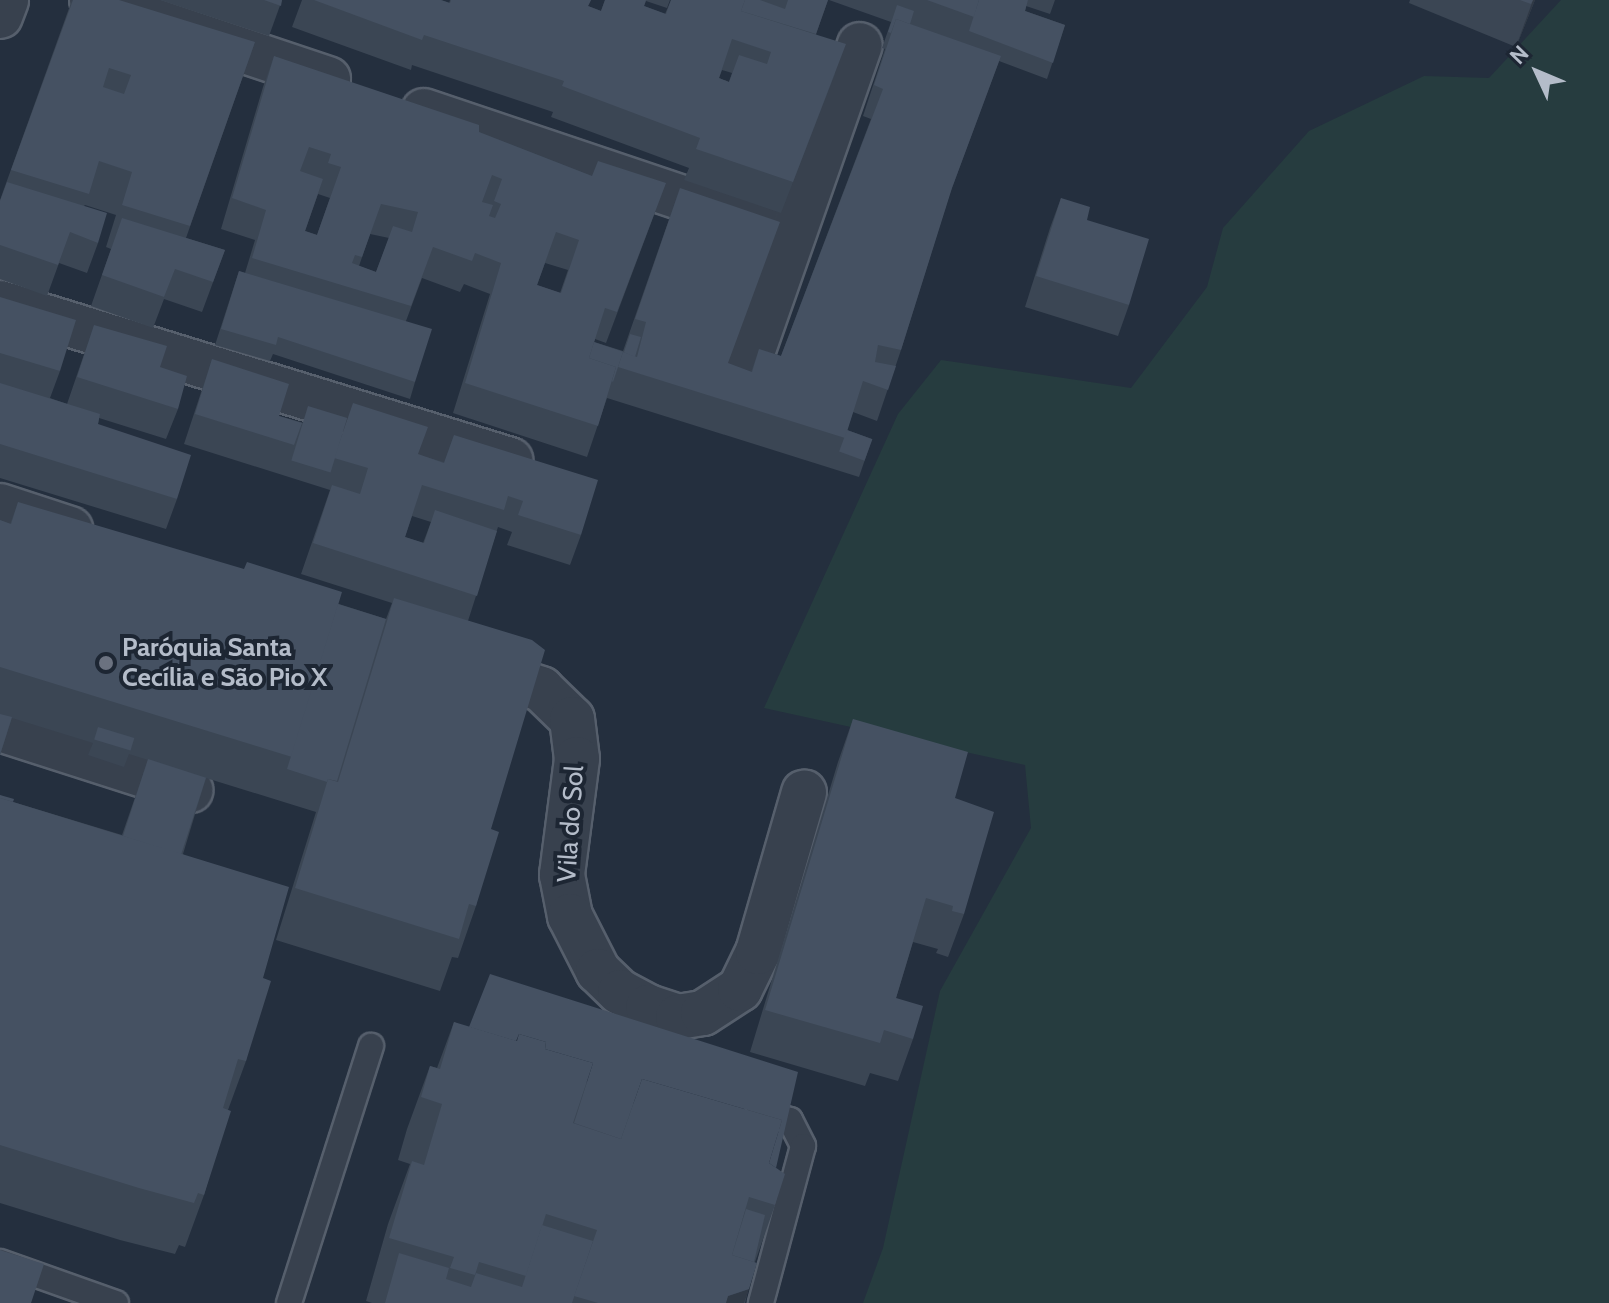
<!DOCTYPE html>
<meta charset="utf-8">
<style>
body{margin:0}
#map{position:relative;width:1609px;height:1303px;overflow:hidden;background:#242f3e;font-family:Cabin,sans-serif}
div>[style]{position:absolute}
.green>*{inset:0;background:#263c3f}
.roads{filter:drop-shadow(2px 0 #565f6c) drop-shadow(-2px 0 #565f6c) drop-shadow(0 2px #565f6c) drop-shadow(0 -2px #565f6c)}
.service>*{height:24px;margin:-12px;padding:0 12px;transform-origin:12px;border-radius:12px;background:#38414e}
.minor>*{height:44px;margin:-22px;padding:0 22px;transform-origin:22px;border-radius:22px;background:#38414e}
.wall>*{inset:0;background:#3b4654}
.shaded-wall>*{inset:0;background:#303945}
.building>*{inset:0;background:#455162;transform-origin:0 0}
.dots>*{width:22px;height:22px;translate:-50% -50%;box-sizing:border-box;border:4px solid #1d2633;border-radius:50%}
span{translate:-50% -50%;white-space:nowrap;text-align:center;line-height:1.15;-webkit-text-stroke:8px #1d2633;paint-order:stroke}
.poi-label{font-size:26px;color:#b4bcc9;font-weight:700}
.left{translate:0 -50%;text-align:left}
.street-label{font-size:26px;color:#b4bcc9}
.north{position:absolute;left:1497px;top:32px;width:80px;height:80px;-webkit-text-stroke:6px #1d2633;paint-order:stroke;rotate:314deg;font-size:22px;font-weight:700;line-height:32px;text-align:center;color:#b4bcc9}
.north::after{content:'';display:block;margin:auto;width:28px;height:36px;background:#b4bcc9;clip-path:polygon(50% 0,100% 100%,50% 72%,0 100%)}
</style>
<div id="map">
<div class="green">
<div style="clip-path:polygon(1561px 0,1609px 0,1609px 1303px,863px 1303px,883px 1248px,940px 991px,1031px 828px,1025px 765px,764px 708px,898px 414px,941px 360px,1131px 388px,1207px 287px,1223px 228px,1309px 131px,1424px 76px,1489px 78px)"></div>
</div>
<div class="roads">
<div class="service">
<div style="left:759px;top:1109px;width:33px;rotate:20deg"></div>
<div style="left:790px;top:1120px;width:29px;rotate:63deg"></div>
<div style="left:803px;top:1146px;width:163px;rotate:105deg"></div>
<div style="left:0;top:1262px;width:123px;rotate:19.5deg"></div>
<div style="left:289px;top:1303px;width:270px;rotate:-72.3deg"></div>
</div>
<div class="minor">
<div style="left:92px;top:0;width:249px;rotate:18.5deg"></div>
<div style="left:0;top:16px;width:17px;rotate:-69deg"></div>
<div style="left:424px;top:111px;width:389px;rotate:18.6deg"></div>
<div style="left:0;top:303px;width:534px;rotate:17.11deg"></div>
<div style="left:747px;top:367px;width:341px;rotate:-70.7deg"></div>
<div style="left:0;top:506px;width:74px;rotate:18.2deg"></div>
<div style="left:476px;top:667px;width:69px;rotate:18.7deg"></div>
<div style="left:541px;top:689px;width:43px;rotate:44.1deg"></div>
<div style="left:572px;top:719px;width:40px;rotate:82.9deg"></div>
<div style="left:577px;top:759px;width:117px;rotate:97.4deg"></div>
<div style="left:562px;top:875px;width:42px;rotate:79deg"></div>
<div style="left:570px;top:916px;width:62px;rotate:63deg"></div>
<div style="left:598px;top:971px;width:30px;rotate:44deg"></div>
<div style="left:620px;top:992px;width:32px;rotate:28deg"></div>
<div style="left:648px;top:1007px;width:32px;rotate:18deg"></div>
<div style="left:678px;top:1017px;width:25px;rotate:-9deg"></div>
<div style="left:703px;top:1013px;width:44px;rotate:-33deg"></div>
<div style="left:740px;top:989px;width:41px;rotate:-64.1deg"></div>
<div style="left:758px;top:952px;width:166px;rotate:-73.9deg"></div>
<div style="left:0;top:729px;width:200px;rotate:17.8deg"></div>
</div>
</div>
<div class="wall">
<div style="clip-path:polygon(72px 0,255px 42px,186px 238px,225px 250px,202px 312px,164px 299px,153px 328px,91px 306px,111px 249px,106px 247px,116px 215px,85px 205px,84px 206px,98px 243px,87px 273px,59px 263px,47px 296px,0 279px,0 200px)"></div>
<div style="clip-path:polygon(160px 0,282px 0,269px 36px)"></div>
<div style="clip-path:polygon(evenodd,302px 0,441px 0,449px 3px,450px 0,591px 0,588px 6px,601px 11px,605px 0,670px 0,667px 8px,646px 1px,644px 6px,665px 14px,671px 0,828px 0,816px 34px,835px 74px,781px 213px,684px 180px,689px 168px,551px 117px,553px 112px,412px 65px,411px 70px,292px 27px,302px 0,722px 70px,732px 73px,729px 82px,719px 78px,722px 70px)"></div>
<div style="clip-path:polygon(evenodd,829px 0,1055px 0,1050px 14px,1026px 6px,1025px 11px,1065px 25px,1047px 79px,999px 61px,950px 193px,901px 350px,877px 421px,853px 412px,847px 430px,872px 439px,859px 477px,607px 398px,587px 457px,453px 413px,490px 294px,464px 284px,460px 292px,422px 278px,406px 321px,415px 382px,410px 399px,273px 354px,270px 361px,215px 345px,239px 271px,245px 273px,255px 240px,221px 229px,263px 87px,274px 56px,479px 132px,592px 176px,666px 183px,606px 343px,595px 339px,594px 342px,623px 351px,680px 188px,728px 363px,751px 372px,759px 349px,781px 356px,871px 119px,863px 116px,885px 49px,882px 48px,891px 22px,829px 0,318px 194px,330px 198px,317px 235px,305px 231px,318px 194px,829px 0,370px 234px,389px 238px,376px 272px,359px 266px,370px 234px,829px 0,545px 263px,568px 270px,560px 293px,537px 285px,545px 263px)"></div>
<div style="clip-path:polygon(1410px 0,1535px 0,1516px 47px,1409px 3px)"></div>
<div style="clip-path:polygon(1061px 198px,1087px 220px,1129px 305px,1118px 336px,1025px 307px,1050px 228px)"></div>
<div style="clip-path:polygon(0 297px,60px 371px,50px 398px,67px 404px,94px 325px,160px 367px,178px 409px,166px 439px,99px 418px,98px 424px,177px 499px,166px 529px,0 478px)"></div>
<div style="clip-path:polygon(evenodd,212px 359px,279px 416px,444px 462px,454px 435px,581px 535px,570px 565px,507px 545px,512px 532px,498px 527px,468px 621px,491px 829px,476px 906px,458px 958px,452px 957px,440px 991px,276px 940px,316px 812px,206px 778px,183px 854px,263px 978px,246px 1061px,228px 1110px,204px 1195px,185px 1247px,179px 1245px,175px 1254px,120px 1240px,0 1203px,0 795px,13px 802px,122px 835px,148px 760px,129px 754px,124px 767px,88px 755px,93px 743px,12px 718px,0 755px,0 520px,10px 524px,18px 502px,386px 619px,392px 603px,301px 574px,330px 490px,184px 444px,212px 359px,412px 516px,431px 522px,423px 543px,405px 537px,412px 516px)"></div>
<div style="clip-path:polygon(853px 719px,955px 798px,964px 914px,948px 957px,936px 953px,938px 949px,913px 942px,896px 998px,913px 1039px,898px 1081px,870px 1073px,865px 1086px,750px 1052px,838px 762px)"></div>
<div style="clip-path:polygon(454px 1022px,776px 1168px,775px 1205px,755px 1262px,745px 1303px,372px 1303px,366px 1301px,388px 1224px,410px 1164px,398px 1160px,407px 1129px,430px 1066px,437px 1068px)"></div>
</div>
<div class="shaded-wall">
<div style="clip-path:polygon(1533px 0,1535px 0,1516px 47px)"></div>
<div style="clip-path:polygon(749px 1289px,744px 1303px,725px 1303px,728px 1296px)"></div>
</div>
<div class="building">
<div style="clip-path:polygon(evenodd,73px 0,119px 0,255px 42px,190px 226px,122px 205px,132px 172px,99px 161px,89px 194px,11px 170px,73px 0,109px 68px,131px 75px,124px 94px,103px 87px,109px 68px)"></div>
<div style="clip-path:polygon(264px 0,282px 0,281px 6px)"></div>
<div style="clip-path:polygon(evenodd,314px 0,441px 0,450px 3px,451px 0,591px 0,588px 6px,601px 11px,605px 0,646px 0,644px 6px,666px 14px,671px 0,745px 0,741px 11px,846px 44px,793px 182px,696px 149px,700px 138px,562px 86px,564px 81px,424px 35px,422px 40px,314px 0,732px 39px,771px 52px,767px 64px,739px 55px,729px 82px,719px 78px,732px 39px)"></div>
<div style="clip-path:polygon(745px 0,760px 0,785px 9px,788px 0,828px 0,816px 34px,741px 11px)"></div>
<div style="clip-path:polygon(927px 0,979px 0,974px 17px)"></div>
<div style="clip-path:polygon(979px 0,1028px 0,1025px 11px,1065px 25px,1053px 63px,969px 31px)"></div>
<div style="clip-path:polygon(1520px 0,1533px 0,1531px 4px)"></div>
<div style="clip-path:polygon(897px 5px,914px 11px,910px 24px,896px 19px,891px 33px,888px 32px)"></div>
<div style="clip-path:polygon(896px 19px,1001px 56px,952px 188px,901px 350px,878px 345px,875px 362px,896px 366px,888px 390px,863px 381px,845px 438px,618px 367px,623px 352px,637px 357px,646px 322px,635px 319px,680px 188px,780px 222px,728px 363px,752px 372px,759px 349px,781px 356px,883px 89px,874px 85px)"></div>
<div style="clip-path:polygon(evenodd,274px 56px,479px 125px,479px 132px,592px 176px,598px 161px,666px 183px,617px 312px,605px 308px,589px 358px,616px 367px,598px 426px,465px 383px,501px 263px,475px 253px,472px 261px,433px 247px,411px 306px,252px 258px,266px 210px,232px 198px,274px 56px,309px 147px,331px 154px,328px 163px,341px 167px,317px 235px,305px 231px,323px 179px,300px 171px,309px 147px,274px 56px,492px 175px,502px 179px,494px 201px,501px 204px,495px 218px,489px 216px,493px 205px,482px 202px,492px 175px,274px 56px,381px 204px,418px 212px,412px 232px,393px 226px,376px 272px,352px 263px,355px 255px,362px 257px,381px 204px,274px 56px,556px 232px,579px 240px,561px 293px,537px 285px,556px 232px)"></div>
<div style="clip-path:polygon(7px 182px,107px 213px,98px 243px,70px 232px,58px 265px,0 245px,0 201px)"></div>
<div style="clip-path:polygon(1061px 198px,1090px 207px,1087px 220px,1149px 239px,1129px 305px,1036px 276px)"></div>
<div style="clip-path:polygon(122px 218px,225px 250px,213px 282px,175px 269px,164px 297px,102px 275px)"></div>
<div style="clip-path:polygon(239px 271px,432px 329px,415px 382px,278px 337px,276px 345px,221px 329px)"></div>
<div style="clip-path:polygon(0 297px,76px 320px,60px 371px,0 353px)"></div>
<div style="clip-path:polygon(94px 325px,167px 346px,160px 367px,187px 376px,178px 409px,77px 377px)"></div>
<div style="clip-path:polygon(630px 334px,641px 337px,635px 357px,623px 352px,613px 382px,612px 381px,616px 367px,589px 358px,594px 342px,624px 352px)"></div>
<div style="clip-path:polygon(212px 359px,289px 384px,279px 416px,302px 423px,294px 445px,195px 414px)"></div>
<div style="clip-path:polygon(0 383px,100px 414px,98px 424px,191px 455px,177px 499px,0 444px)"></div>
<div style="clip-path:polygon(353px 403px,428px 427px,418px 454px,444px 463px,454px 435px,598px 480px,581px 535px,518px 515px,523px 501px,508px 496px,504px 510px,422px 485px,405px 537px,424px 543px,435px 510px,497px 531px,477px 596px,313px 543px,332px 485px,360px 494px,368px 468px,334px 458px)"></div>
<div style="left:308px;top:406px;width:41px;height:57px;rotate:17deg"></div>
<div style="left:847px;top:430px;width:27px;height:23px;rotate:20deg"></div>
<div style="clip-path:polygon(18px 502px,244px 569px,247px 562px,342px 592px,292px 757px,0 667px,0 520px,11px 524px)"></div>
<div style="clip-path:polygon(394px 598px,532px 640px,545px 650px,491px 829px,499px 832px,476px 906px,469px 904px,459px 939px,295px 888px,328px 779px,338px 782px)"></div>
<div style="clip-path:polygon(338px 604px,386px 619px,337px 781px,328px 779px,327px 782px,287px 769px)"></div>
<div style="clip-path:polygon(0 714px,12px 717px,0 755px)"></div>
<div style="clip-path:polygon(853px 719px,968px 752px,955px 798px,994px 812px,964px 914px,952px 911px,953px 906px,926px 898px,896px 998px,923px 1006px,913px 1039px,884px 1030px,880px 1043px,765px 1010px)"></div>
<div style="left:98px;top:727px;width:38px;height:13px;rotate:17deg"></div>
<div style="left:148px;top:759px;width:61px;height:81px;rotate:18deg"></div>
<div style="clip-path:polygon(0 795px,14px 799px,13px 802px,0 798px)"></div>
<div style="clip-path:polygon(0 798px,289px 887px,263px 978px,271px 981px,246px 1061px,238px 1059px,223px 1108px,231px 1111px,204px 1195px,198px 1193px,194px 1203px,139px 1188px,0 1145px)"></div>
<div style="clip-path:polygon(490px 974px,798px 1072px,776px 1168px,769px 1163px,782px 1120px,642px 1079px,621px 1139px,574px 1123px,593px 1063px,545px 1049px,546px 1042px,519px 1034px,516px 1041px,469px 1027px)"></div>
<div style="clip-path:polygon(454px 1022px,517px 1041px,519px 1034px,546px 1042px,545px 1049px,593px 1063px,573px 1123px,621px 1139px,642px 1079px,782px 1120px,769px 1163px,785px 1174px,775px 1205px,749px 1197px,732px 1255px,757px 1263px,749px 1289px,728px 1296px,726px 1303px,598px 1303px,574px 1296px,597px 1230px,546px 1214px,526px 1276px,479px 1262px,475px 1275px,450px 1268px,454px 1257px,389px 1238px,412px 1161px,424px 1165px,442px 1104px,421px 1097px,430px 1066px,440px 1069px)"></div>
<div style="clip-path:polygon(746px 1209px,765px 1215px,754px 1262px,732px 1255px)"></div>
<div style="clip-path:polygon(542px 1225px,593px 1241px,572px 1303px,385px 1303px,399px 1253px,449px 1268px,446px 1279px,471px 1287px,476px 1273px,522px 1287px)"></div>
<div style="clip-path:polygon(0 1250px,44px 1264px,31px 1303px,0 1303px)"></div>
</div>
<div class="dots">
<div style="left:106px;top:663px;background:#6b7280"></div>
</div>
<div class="poi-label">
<span class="left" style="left:122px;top:663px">Paróquia Santa<br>Cecília e São Pio X</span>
</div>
<div class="street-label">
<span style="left:571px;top:824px;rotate:-86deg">Vila do Sol</span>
</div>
<div class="north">N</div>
</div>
